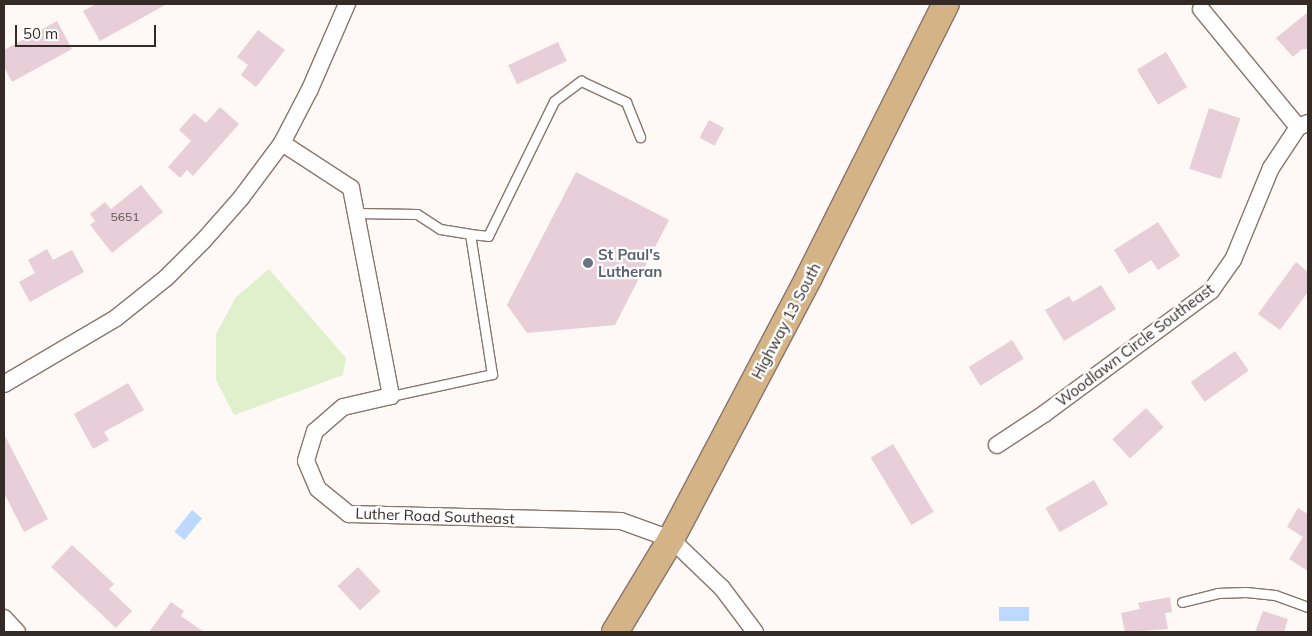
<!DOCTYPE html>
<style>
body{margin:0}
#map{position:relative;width:1312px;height:636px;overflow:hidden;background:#fef9f6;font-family:Mulish,sans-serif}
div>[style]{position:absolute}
.green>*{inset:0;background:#e1f0cc}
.water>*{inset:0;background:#bed9ff;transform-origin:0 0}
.building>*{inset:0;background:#e8ced9;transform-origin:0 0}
.roads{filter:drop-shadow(1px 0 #8a756a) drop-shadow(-1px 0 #8a756a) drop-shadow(0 1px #8a756a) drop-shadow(0 -1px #8a756a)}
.lane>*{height:9px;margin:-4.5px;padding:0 4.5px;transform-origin:4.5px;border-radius:4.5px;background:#fff}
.street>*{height:16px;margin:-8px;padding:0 8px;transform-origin:8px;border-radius:8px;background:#fff}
.primary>*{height:26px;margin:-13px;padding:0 13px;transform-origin:13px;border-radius:13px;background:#d4b386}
.dots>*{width:14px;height:14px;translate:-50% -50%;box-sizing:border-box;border:2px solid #fff;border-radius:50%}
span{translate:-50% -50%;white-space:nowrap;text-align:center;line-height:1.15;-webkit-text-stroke:4.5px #fff;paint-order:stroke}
.number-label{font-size:12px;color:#615453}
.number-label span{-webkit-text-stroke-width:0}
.worship-label{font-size:15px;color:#5b616d;font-weight:700}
.left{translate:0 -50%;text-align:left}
.street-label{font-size:15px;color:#342b26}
.frame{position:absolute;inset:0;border:5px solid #342b26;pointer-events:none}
.scale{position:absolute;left:15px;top:25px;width:141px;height:22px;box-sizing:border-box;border:2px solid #342b26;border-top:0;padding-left:6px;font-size:15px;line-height:18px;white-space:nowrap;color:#342b26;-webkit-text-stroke:4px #fff;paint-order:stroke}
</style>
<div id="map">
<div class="green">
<div style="clip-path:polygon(269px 269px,346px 358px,343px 375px,234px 415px,216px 380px,216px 334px,236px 297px)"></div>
</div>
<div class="water">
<div style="left:192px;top:510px;width:13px;height:28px;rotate:39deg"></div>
<div style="left:1029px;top:607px;width:14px;height:30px;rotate:90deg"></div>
</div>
<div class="building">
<div style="clip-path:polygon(96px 4px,167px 4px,100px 41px,83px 11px)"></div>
<div style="clip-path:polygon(1308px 12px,1308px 49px,1302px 49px,1293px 57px,1276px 38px)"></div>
<div style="clip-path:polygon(57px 21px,72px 49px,12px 82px,4px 67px,4px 50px)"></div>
<div style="clip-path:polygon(258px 30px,285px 50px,256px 87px,241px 75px,248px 65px,237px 57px)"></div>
<div style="left:558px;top:42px;width:21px;height:55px;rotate:65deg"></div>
<div style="left:1166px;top:52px;width:41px;height:34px;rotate:59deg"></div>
<div style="clip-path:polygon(220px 107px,239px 124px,193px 176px,187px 170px,180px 178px,168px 167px,191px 141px,179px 130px,194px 113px,206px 123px)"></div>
<div style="left:1209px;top:108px;width:33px;height:64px;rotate:18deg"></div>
<div style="left:709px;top:120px;width:17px;height:20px;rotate:28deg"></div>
<div style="clip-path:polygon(576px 172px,669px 220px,615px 325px,527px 333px,507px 305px)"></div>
<div style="clip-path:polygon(141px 185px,163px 212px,112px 253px,90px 225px,95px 221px,90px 214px,105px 202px,111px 209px)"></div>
<div style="clip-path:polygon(1158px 222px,1180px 256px,1158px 270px,1151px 260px,1129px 274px,1114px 250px)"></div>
<div style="clip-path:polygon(47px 249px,53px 260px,72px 250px,84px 272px,30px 302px,19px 282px,35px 273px,28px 260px)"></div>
<div style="clip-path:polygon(1296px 262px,1308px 272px,1308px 292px,1280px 330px,1258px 314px)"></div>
<div style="clip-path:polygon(1101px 285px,1116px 309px,1064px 341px,1045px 310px,1069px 296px,1073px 302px)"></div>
<div style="left:1012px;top:340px;width:22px;height:51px;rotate:58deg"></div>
<div style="left:1235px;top:351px;width:24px;height:54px;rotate:55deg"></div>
<div style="clip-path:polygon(128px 383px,144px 410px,104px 432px,109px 440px,93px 449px,74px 414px)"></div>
<div style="left:1146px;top:408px;width:26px;height:46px;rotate:47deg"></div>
<div style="clip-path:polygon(4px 434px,48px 519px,24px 532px,4px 493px)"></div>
<div style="left:893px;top:444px;width:79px;height:26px;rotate:59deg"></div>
<div style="left:1094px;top:480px;width:28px;height:56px;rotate:60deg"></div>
<div style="clip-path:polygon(1298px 508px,1308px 514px,1308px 571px,1289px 559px,1303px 537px,1287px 527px)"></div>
<div style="clip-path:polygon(72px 545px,114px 584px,109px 589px,132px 611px,116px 628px,51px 567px)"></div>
<div style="left:358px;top:567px;width:33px;height:28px;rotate:47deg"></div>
<div style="clip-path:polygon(1170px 597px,1172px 612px,1165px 613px,1168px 629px,1125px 632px,1121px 613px,1140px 609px,1138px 603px)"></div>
<div style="clip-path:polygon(171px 602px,184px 611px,181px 616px,204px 632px,149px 632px)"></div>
<div style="clip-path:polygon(1263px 611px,1288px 619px,1284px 632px,1255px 632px)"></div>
</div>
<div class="roads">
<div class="lane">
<div style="left:356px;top:213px;width:61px;rotate:0.9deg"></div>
<div style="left:417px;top:214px;width:27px;rotate:33deg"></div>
<div style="left:440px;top:229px;width:30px;rotate:9deg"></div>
<div style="left:470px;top:234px;width:142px;rotate:81.1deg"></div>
<div style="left:492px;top:374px;width:103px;rotate:167.7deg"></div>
<div style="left:470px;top:234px;width:18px;rotate:6deg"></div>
<div style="left:488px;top:236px;width:150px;rotate:-63.9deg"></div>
<div style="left:554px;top:101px;width:34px;rotate:-37deg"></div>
<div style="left:581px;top:81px;width:50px;rotate:25deg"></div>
<div style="left:626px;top:102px;width:38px;rotate:68deg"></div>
<div style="left:1182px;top:602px;width:36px;rotate:-14deg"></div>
<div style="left:1217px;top:593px;width:29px;rotate:-2deg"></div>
<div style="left:1246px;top:592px;width:29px;rotate:6deg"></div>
<div style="left:1275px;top:595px;width:35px;rotate:20deg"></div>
</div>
<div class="street">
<div style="left:1201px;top:9px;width:153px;rotate:50.6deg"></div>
<div style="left:282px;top:143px;width:82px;rotate:33.1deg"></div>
<div style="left:351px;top:188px;width:212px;rotate:79.1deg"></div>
<div style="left:391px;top:396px;width:49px;rotate:167.1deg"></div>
<div style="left:343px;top:407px;width:37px;rotate:139deg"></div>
<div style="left:315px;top:431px;width:31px;rotate:107deg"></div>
<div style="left:306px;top:461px;width:30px;rotate:67deg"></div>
<div style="left:318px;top:489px;width:40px;rotate:39deg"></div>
<div style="left:349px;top:514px;width:272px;rotate:1.5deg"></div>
<div style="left:621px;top:521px;width:53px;rotate:19.8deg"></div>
<div style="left:671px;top:539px;width:71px;rotate:43.9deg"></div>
<div style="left:722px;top:588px;width:55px;rotate:53.1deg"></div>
<div style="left:4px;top:384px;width:130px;rotate:-30.5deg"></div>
<div style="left:116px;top:318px;width:64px;rotate:-38.7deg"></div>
<div style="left:166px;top:278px;width:54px;rotate:-45deg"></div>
<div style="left:204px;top:240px;width:56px;rotate:-48.6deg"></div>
<div style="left:241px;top:198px;width:69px;rotate:-53.3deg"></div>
<div style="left:282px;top:143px;width:61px;rotate:-62.6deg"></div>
<div style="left:310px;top:89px;width:93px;rotate:-66.5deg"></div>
<div style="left:997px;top:445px;width:56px;rotate:-33.4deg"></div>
<div style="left:1044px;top:414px;width:207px;rotate:-36.4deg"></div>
<div style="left:1211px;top:291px;width:38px;rotate:-55deg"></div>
<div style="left:1233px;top:260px;width:100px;rotate:-67.6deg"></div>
<div style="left:1271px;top:168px;width:49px;rotate:-56.6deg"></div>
<div style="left:1298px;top:127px;width:11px;rotate:-22deg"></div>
<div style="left:4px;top:618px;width:19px;rotate:47deg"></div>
</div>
<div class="primary">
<div style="left:615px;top:632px;width:109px;rotate:-58.9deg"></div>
<div style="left:671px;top:539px;width:296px;rotate:-62.2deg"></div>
<div style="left:809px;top:277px;width:305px;rotate:-63.4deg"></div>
</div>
</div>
<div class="dots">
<div style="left:588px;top:263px;background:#6b7280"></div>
</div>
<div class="number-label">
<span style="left:125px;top:217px">5651</span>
</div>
<div class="worship-label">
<span class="left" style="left:598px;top:263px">St Paul's<br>Lutheran</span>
</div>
<div class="street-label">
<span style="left:786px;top:321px;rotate:-62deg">Highway 13 South</span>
<span style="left:1135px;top:345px;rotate:-37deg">Woodlawn Circle Southeast</span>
<span style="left:435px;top:516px;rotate:2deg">Luther Road Southeast</span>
</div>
<div class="frame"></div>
<div class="scale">50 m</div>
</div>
